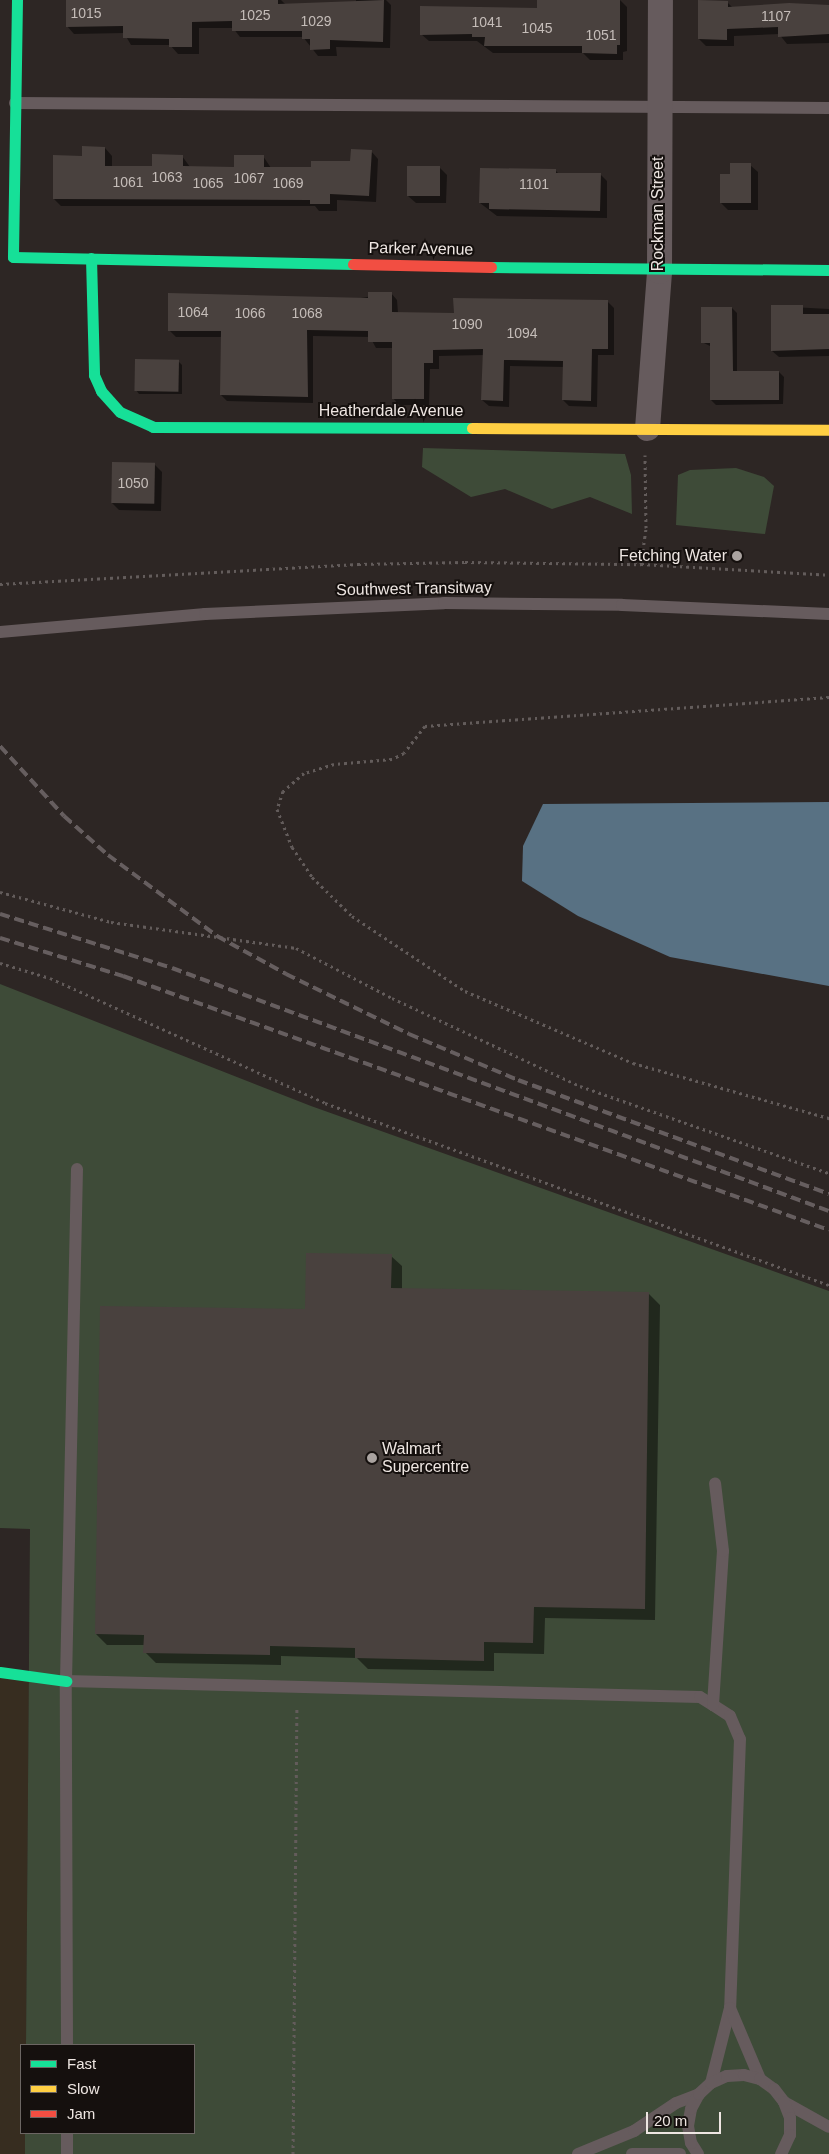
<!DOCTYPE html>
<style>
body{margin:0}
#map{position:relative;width:829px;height:2154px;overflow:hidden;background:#2d2624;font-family:Arial,sans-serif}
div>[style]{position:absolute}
.commercial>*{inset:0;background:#372d20}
.green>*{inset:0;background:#3e4b38}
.water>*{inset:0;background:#587183}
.shadow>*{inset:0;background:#0007}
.building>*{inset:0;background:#49413e;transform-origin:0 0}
.path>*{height:3px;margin-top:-1.5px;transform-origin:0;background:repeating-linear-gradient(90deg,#635c5b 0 2.5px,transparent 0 6.5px)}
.lane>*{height:12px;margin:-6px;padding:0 6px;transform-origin:6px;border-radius:6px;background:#665b5d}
.street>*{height:25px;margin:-12.5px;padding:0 12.5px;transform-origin:12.5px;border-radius:12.5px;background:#665b5d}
.fast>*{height:11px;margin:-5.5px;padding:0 5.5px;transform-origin:5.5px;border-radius:5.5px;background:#16e098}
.slow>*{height:11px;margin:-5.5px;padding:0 5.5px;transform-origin:5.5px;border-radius:5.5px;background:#ffcf43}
.jam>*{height:11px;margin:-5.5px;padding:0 5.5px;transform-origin:5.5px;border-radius:5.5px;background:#f24e42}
.rail>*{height:4px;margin-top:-2px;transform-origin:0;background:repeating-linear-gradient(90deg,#665e5f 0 10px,transparent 0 15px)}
.dots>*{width:14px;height:14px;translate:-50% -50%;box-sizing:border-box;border:2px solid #15100e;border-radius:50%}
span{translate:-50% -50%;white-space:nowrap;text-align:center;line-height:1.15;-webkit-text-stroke:4px #15100e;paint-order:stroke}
.number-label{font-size:14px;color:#c5bdb9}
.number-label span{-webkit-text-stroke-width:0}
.street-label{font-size:16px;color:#eee6e2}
.poi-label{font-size:16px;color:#eee6e2}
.right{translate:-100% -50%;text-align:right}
.left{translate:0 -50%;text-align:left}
.legend{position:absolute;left:20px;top:2044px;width:175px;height:90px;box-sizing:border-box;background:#15100e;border:1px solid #6c6663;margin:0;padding:6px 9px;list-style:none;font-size:15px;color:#eee6e2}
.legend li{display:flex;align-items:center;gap:10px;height:25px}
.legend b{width:25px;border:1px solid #6c6663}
.scale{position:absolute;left:646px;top:2112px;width:75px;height:22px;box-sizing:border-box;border:2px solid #eee6e2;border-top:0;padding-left:6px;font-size:15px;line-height:18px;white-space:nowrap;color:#eee6e2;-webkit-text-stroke:4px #15100e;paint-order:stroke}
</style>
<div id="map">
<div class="commercial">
<div style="clip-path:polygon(0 1672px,29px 1672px,26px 2045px,21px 2045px,21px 2133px,25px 2133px,25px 2154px,0 2154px)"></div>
</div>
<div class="green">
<div style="clip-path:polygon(423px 448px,625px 454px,631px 475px,632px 514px,590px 497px,552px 509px,505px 489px,471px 497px,422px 467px)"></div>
<div style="clip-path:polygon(736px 468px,764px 477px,774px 486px,765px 534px,676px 525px,678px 475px,690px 470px)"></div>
<div style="clip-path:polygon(0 984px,311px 1106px,829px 1291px,829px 2154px,25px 2154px,25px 2133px,194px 2133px,194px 2045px,26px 2045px,30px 1529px,0 1528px)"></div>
</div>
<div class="water">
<div style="clip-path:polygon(829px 802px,829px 986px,670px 957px,578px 916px,522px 881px,523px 846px,543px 804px)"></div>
</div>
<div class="shadow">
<div style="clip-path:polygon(67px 0,281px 0,285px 4px,356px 4px,356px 0,386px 0,391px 5px,390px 48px,336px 47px,337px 56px,318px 56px,303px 37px,240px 37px,233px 28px,199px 28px,199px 54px,178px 54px,170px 45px,131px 45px,124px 33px,74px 34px,67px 26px)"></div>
<div style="clip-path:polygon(620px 0,627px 7px,627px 51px,623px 52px,623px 60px,590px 60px,583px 53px,493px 53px,477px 41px,429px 41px,421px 34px,539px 9px)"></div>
<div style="clip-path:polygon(727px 2px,733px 8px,829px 6px,829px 43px,787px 44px,779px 34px,734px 36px,734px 46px,706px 46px,699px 39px)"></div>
<div style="clip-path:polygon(105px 148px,112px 156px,112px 167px,153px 167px,182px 156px,190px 167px,235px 168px,263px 156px,271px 168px,312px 168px,351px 163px,371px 151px,378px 159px,376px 202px,337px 200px,337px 211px,319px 211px,315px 206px,61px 206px,54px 199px,83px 157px)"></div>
<div style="clip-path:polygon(750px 165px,758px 172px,758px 210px,728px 210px,721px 203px,732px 175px)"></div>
<div style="clip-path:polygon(439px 167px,447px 175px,446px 203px,416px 203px,408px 196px)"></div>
<div style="clip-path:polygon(555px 170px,559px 174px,600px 174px,607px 181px,607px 218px,497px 216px,480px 203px)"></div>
<div style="clip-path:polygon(391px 293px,397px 300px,398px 313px,455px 314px,607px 301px,614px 308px,614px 355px,598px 355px,597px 407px,569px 406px,563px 400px,564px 367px,510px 366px,509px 407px,489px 406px,482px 400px,484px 355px,439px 356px,439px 369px,430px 369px,429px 405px,399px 405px,393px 398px,394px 348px,376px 348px,370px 337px,313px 336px,313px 403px,227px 401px,221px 395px,222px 337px,176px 337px,169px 330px)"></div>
<div style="clip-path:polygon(773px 306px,829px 309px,829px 356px,779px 357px,772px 351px)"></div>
<div style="clip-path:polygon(732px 308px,737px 313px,737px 372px,779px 372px,784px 377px,783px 404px,716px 405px,711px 400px,712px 347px,702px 342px)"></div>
<div style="clip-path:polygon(179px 362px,182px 365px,182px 394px,139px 394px,136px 390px)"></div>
<div style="clip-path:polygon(155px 465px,162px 472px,161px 511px,119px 510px,112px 503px)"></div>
<div style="clip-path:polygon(391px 1256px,402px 1266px,402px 1289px,649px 1294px,660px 1305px,655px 1620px,545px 1618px,544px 1654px,494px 1653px,494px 1671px,368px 1669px,357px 1658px,281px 1656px,281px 1665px,156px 1663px,145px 1652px,145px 1645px,107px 1645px,96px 1634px,307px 1310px)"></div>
</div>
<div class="building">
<div style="clip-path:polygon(66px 0,278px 0,278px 4px,384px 0,383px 42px,330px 40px,330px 49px,310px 50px,310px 39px,302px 39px,302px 31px,232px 31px,232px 21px,192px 22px,192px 47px,169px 47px,169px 39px,123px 38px,123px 26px,66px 27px)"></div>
<div style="clip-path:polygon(537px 0,620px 0,620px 45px,617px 45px,617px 54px,582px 53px,582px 46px,484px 46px,485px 37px,472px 37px,472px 34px,420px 35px,420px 6px,537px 8px)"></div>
<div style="clip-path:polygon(698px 0,728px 1px,728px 7px,789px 3px,829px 5px,829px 34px,778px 37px,778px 27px,727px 29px,727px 40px,698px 39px)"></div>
<div style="clip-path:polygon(82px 146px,105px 147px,105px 166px,152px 166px,152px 154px,183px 155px,183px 166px,234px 167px,234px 155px,264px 155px,264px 167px,311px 167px,311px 161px,350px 161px,351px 149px,372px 150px,369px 196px,330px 194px,330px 204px,310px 204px,310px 200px,53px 199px,53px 155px,82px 156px)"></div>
<div style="clip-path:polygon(730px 163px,751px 163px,751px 203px,720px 203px,720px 174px,730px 174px)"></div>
<div style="left:407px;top:166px;width:33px;height:30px"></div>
<div style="clip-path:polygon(480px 168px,556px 169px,556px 173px,601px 173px,600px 211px,489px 209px,489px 203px,479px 203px)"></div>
<div style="clip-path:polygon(368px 292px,392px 292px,392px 312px,454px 313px,453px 298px,608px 300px,608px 349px,592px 349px,591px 401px,562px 400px,563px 361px,504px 360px,503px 401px,481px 400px,483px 349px,433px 350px,433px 363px,424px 363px,424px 399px,392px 399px,392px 342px,368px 342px,368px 331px,307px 330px,308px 397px,220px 395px,221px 331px,168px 331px,168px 293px,368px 298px)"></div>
<div style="clip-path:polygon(771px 305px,803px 305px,803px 314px,829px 314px,829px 349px,771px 351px)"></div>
<div style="clip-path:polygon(701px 307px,732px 307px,733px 371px,779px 371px,779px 400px,710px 400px,710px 343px,701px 343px)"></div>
<div style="left:135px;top:359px;width:44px;height:32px;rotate:1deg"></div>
<div style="left:112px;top:462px;width:43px;height:41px;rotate:1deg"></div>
<div style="clip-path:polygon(306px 1253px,392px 1254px,391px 1288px,649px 1292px,645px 1609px,534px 1607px,533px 1643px,484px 1642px,484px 1661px,355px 1658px,355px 1648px,270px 1646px,270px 1655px,143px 1653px,144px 1635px,95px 1634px,100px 1306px,305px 1309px)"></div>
</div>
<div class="path">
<div style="left:641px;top:564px;width:36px;rotate:-82deg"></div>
<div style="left:646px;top:528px;width:73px;rotate:-90.8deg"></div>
<div style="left:0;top:584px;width:359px;rotate:-3.2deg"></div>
<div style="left:358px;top:564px;width:107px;rotate:-1.1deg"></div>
<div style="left:465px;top:562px;width:176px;rotate:0.7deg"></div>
<div style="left:641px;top:564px;width:188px;rotate:3.3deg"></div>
<div style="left:829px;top:697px;width:405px;rotate:175.9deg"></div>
<div style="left:425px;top:726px;width:34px;rotate:128deg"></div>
<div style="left:404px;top:753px;width:13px;rotate:153deg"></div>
<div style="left:392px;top:759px;width:58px;rotate:175.1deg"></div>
<div style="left:334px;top:764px;width:31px;rotate:163deg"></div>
<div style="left:304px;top:773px;width:28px;rotate:139deg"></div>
<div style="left:283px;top:791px;width:19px;rotate:108deg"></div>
<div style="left:277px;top:809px;width:41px;rotate:68.5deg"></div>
<div style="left:292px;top:847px;width:36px;rotate:56deg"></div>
<div style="left:312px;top:877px;width:56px;rotate:44.3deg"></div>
<div style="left:352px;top:916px;width:136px;rotate:33.6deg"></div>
<div style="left:465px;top:991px;width:183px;rotate:23.2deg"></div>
<div style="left:633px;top:1063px;width:204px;rotate:15.7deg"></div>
<div style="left:0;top:892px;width:115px;rotate:15.1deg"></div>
<div style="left:111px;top:922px;width:187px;rotate:8deg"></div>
<div style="left:296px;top:948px;width:108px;rotate:27.5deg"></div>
<div style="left:392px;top:998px;width:208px;rotate:25.1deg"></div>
<div style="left:580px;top:1086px;width:264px;rotate:19.3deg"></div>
<div style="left:0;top:963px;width:52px;rotate:16.7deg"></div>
<div style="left:50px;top:978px;width:302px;rotate:24.4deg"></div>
<div style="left:325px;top:1103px;width:536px;rotate:19.86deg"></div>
<div style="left:293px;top:2154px;width:448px;rotate:-89.5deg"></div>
</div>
<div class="lane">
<div style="left:15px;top:103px;width:814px;rotate:0.35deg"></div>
<div style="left:0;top:632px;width:206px;rotate:-5deg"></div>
<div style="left:205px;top:614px;width:239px;rotate:-2.6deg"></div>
<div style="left:444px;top:603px;width:178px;rotate:0.6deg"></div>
<div style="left:622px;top:605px;width:207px;rotate:2.5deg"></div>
<div style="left:66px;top:1681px;width:634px;rotate:1.45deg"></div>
<div style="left:700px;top:1697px;width:15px;rotate:32deg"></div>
<div style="left:713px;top:1705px;width:20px;rotate:33deg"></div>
<div style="left:730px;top:1716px;width:25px;rotate:67deg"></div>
<div style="left:740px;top:1739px;width:269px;rotate:92.1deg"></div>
<div style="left:730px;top:2008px;width:77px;rotate:104.2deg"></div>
<div style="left:713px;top:1705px;width:154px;rotate:-86.3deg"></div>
<div style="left:723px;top:1551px;width:68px;rotate:-96.7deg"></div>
<div style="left:730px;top:2008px;width:77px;rotate:67.1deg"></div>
<div style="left:67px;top:2045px;width:364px;rotate:-90.2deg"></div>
<div style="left:66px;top:1681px;width:512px;rotate:-88.77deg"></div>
<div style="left:784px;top:2102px;width:51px;rotate:29.1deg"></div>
<div style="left:67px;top:2133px;width:21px;rotate:90deg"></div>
<div style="left:578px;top:2154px;width:61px;rotate:-22.3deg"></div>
<div style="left:634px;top:2131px;width:50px;rotate:-33.7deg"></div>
<div style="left:676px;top:2103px;width:25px;rotate:-21deg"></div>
<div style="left:632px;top:2154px;width:48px"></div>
<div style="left:698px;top:2154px;width:13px;rotate:-122deg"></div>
<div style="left:691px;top:2143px;width:17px;rotate:-100deg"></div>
<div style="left:688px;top:2126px;width:17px;rotate:-80deg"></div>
<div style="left:691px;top:2109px;width:17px;rotate:-62deg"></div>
<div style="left:699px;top:2094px;width:16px;rotate:-43deg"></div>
<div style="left:711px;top:2083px;width:17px;rotate:-24deg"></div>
<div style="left:727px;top:2076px;width:17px;rotate:-3deg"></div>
<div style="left:744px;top:2075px;width:16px;rotate:14deg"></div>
<div style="left:760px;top:2079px;width:17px;rotate:36deg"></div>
<div style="left:774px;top:2089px;width:16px;rotate:52deg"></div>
<div style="left:784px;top:2102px;width:17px;rotate:69deg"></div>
<div style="left:790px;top:2118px;width:17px;rotate:90deg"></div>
<div style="left:790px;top:2135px;width:21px;rotate:115deg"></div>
</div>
<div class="street">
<div style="left:647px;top:428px;width:157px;rotate:-85.6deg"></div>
<div style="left:659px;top:271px;width:271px;rotate:-89.8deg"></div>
</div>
<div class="fast">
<div style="left:17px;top:0;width:257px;rotate:90.9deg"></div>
<div style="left:13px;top:257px;width:340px;rotate:1.2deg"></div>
<div style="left:91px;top:258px;width:117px;rotate:88.5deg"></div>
<div style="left:94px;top:375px;width:17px;rotate:66deg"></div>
<div style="left:101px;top:391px;width:28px;rotate:48deg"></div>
<div style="left:120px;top:412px;width:36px;rotate:24deg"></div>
<div style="left:153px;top:427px;width:319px;rotate:0.2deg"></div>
<div style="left:491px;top:267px;width:338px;rotate:0.5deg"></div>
<div style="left:0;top:1672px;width:67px;rotate:7.8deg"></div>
</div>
<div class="slow">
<div style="left:472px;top:428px;width:357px;rotate:0.3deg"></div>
</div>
<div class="jam">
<div style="left:353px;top:264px;width:138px;rotate:1.2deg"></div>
</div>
<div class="rail">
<div style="left:0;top:746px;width:95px;rotate:47.6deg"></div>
<div style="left:64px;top:816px;width:59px;rotate:41.6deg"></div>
<div style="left:108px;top:855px;width:136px;rotate:36.6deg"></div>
<div style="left:217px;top:936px;width:79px;rotate:28.8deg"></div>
<div style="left:286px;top:974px;width:137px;rotate:26deg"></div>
<div style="left:409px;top:1034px;width:118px;rotate:22.9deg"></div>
<div style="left:518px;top:1080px;width:331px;rotate:20.1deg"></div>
<div style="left:0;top:914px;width:180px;rotate:17.4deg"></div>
<div style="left:172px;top:968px;width:700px;rotate:20.3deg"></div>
<div style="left:0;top:938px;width:129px;rotate:17.2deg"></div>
<div style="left:123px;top:976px;width:750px;rotate:19.79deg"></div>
</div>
<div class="dots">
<div style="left:737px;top:556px;background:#aaa3a0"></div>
<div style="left:372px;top:1458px;background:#aaa3a0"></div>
</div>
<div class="number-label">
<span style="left:86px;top:13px">1015</span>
<span style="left:255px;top:15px">1025</span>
<span style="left:776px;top:16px">1107</span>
<span style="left:316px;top:21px">1029</span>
<span style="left:487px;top:22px">1041</span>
<span style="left:537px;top:28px">1045</span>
<span style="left:601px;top:35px">1051</span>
<span style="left:167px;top:177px">1063</span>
<span style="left:249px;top:178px">1067</span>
<span style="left:128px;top:182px">1061</span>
<span style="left:208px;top:183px">1065</span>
<span style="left:288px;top:183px">1069</span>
<span style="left:534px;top:184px">1101</span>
<span style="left:193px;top:312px">1064</span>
<span style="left:250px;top:313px">1066</span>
<span style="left:307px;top:313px">1068</span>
<span style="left:467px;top:324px">1090</span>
<span style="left:522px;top:333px">1094</span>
<span style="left:133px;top:483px">1050</span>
</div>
<div class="street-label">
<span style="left:658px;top:214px;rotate:-90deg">Rockman Street</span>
<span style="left:421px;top:249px;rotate:1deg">Parker Avenue</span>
<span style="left:391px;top:411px">Heatherdale Avenue</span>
<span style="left:414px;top:589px;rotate:-1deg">Southwest Transitway</span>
</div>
<div class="poi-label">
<span class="right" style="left:727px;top:556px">Fetching Water</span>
<span class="left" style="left:382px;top:1458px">Walmart<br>Supercentre</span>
</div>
<ul class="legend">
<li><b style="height:6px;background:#16e098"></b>Fast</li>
<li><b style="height:6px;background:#ffcf43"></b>Slow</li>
<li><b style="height:6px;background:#f24e42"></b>Jam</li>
</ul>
<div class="scale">20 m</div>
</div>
